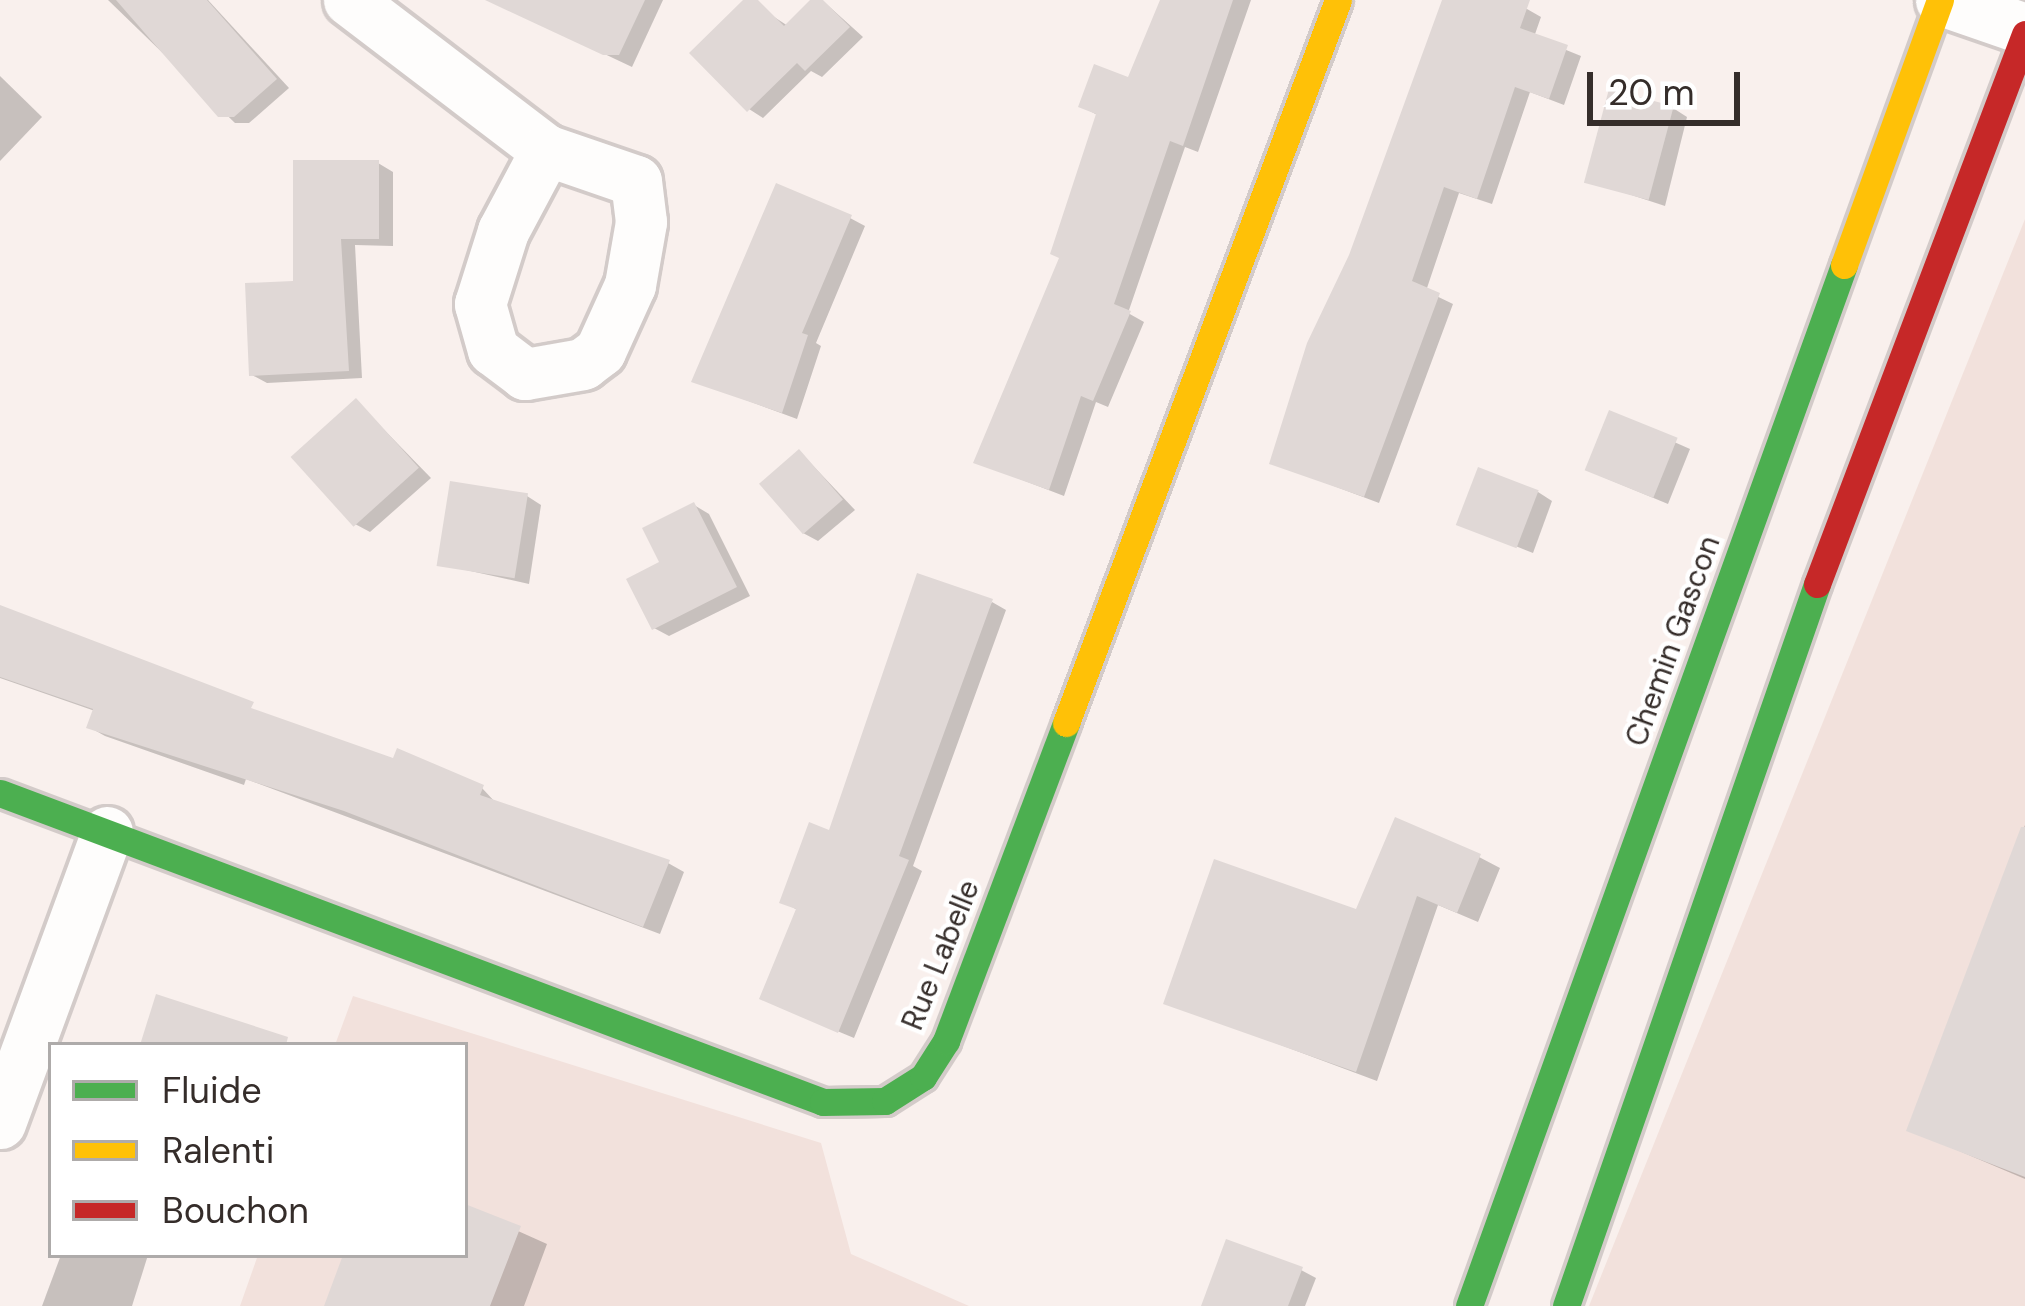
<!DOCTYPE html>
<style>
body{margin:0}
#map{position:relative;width:2025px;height:1306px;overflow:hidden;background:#f9f0ed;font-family:"DM Sans",sans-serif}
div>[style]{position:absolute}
.built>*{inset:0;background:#f2e1dc}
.shadow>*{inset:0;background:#0003}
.building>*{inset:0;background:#e0d8d6;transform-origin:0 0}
.roads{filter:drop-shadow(3px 0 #d3cbc9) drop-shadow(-3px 0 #d3cbc9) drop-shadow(0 3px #d3cbc9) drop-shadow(0 -3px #d3cbc9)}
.street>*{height:51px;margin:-25.5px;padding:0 25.5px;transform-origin:25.5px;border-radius:25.5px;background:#fefdfc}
.fast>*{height:27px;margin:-13.5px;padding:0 13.5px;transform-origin:13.5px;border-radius:13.5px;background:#4caf50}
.slow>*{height:27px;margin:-13.5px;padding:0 13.5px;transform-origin:13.5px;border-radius:13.5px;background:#ffc107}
.jam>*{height:27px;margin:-13.5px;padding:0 13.5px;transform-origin:13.5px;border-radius:13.5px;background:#c62828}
span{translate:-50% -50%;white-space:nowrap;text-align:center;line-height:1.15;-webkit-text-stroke:9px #fff;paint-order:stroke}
.street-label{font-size:30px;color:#352d2a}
.legend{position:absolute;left:48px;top:1042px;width:420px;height:216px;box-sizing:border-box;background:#fff;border:3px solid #aeabaa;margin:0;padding:15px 21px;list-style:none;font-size:36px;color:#352d2a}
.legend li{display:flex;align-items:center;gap:24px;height:60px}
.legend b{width:60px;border:3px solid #aeabaa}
.scale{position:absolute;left:1587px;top:72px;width:153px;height:54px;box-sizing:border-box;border:6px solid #352d2a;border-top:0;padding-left:15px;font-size:36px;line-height:42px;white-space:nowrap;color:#352d2a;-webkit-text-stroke:9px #fff;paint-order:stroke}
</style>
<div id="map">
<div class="built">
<div style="clip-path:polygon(2025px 219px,2025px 1306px,1589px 1306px,1729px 956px)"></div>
<div style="clip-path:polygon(353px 996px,821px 1143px,851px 1254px,969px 1306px,240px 1306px,258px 1255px,465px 1255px,465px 1045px,335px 1045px)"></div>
</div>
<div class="shadow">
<div style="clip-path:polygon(108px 0,208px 0,289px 88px,249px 123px,235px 123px)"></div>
<div style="clip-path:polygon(514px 0,663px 0,632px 67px,558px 32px)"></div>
<div style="clip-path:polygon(748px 0,788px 26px,822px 0,863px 37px,822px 77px,811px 71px,763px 118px,749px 109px)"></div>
<div style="clip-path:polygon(1164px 0,1251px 0,1198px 152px,1185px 147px,1128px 313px,1144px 322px,1108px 407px,1096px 402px,1064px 496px,976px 462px,1062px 257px,1099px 116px,1081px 106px,1130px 81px)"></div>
<div style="clip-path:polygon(1445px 0,1503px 0,1527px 9px,1541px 17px,1534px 37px,1581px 56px,1564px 105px,1530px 92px,1492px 204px,1459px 193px,1426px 291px,1453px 304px,1379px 503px,1273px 463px)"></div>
<div style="clip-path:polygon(0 76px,42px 117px,0 161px)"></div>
<div style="clip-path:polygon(1673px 108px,1687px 117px,1665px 206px,1589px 181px)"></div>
<div style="clip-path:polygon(378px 163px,393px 172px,393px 246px,355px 245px,362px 378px,267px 383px,252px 375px,296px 284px)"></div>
<div style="clip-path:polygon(850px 218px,865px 226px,816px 343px,821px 346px,797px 419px,695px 381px)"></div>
<div style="clip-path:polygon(356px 401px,431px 478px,370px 532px,355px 524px)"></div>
<div style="clip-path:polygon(1611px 414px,1690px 449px,1668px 504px,1603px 477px)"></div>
<div style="clip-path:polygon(800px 452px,855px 510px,818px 541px,803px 533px)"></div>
<div style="clip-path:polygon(1538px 492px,1552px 501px,1533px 553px,1461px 524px)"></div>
<div style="clip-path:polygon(527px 496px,541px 505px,529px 584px,439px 564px)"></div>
<div style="clip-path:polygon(694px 505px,709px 514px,750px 596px,669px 636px,654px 628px,663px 563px)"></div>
<div style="clip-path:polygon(992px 602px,1006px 610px,913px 866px,922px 871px,854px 1038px,777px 1006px,799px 911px,782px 901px)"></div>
<div style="clip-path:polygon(0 608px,267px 717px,482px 788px,496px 803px,668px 863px,684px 872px,660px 934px,246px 779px,244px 785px,105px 736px,89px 727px,95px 711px,0 678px)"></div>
<div style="clip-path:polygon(2025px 825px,2025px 1179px,1910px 1130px)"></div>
<div style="clip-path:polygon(1479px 857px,1500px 868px,1478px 922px,1438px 905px,1377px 1081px,1166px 1002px)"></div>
<div style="clip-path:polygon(465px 1207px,547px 1244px,524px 1306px,327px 1306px,347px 1255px,465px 1255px)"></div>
<div style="clip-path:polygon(61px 1255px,148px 1255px,132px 1306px,42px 1306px)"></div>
<div style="clip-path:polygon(1301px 1270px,1316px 1278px,1305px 1306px,1204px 1306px)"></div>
</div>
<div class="building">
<div style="clip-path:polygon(116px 0,207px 0,277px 79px,234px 117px,218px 117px)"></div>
<div style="clip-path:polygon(485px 0,645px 0,619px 55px,603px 55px)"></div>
<div style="clip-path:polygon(743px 0,758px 0,784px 26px,810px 0,823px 0,850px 27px,805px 71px,797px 63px,747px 112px,689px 53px)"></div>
<div style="clip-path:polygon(1160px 0,1233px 0,1183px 146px,1170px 141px,1114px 304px,1131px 311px,1093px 401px,1081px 396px,1049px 490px,973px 463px,1059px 258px,1050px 254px,1096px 114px,1078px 107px,1094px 64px,1128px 77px)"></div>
<div style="clip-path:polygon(1442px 0,1530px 0,1520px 28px,1568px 45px,1549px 99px,1515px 87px,1477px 199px,1444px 187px,1412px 281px,1440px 293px,1364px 497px,1269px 464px,1307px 343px,1349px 255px)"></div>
<div style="left:1609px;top:89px;width:67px;height:97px;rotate:15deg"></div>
<div style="clip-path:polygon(293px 160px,379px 160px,379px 239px,341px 239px,349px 371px,249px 376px,245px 283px,293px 281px)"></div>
<div style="clip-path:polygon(776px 183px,852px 215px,802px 333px,808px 335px,782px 413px,691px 382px)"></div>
<div style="left:356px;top:398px;width:94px;height:88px;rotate:48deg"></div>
<div style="left:1609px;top:410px;width:74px;height:65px;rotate:22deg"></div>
<div style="left:799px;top:449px;width:67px;height:53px;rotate:49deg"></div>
<div style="left:1478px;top:467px;width:65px;height:62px;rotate:21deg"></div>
<div style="left:450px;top:481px;width:79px;height:86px;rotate:9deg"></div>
<div style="clip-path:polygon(694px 502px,737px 587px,652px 630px,626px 579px,659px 562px,642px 528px)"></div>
<div style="clip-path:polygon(917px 573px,993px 599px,899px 856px,909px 860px,838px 1033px,759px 999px,796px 909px,779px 903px,809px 822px,829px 830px)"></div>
<div style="clip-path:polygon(0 605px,254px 702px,251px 708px,393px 758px,397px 748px,484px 785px,480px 795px,670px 860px,643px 927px,344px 811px,86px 728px,93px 709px,0 677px)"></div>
<div style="clip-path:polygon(1395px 817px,1481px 854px,1457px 913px,1417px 896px,1356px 1072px,1163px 1004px,1214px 859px,1356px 909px)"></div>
<div style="clip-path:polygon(2021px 827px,2025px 827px,2025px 1177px,1906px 1131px)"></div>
<div style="clip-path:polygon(156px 994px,288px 1037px,286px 1045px,140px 1045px)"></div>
<div style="clip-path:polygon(465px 1204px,521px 1226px,490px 1306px,324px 1306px,343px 1255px,465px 1255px)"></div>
<div style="clip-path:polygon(1226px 1239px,1303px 1267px,1288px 1306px,1201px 1306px)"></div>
</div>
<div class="roads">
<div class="street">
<div style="left:349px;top:0;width:248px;rotate:37.3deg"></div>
<div style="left:546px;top:150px;width:95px;rotate:19deg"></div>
<div style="left:636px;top:181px;width:41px;rotate:83deg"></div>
<div style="left:641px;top:222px;width:64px;rotate:99.9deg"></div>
<div style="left:630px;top:285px;width:72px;rotate:114.4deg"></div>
<div style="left:600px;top:351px;width:21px;rotate:143deg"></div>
<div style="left:583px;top:364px;width:59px;rotate:170.2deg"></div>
<div style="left:525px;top:374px;width:40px;rotate:-143deg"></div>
<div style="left:493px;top:350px;width:48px;rotate:-105.8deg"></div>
<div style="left:480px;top:304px;width:77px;rotate:-72.5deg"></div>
<div style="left:503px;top:231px;width:92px;rotate:-62deg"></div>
<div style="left:1941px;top:0;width:89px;rotate:19deg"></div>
<div style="left:0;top:1123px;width:310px;rotate:-69.8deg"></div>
</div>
<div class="fast">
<div style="left:0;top:793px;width:879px;rotate:20.58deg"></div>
<div style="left:823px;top:1102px;width:62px;rotate:-0.9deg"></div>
<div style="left:885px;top:1101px;width:45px;rotate:-32.3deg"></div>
<div style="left:923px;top:1077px;width:43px;rotate:-57.4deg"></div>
<div style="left:946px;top:1041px;width:340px;rotate:-69.3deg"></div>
<div style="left:1469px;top:1306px;width:1106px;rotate:-70.19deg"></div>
<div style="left:1566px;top:1306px;width:764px;rotate:-70.83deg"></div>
</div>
<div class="slow">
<div style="left:1844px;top:265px;width:282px;rotate:-70.1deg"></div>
<div style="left:1066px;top:723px;width:772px;rotate:-69.38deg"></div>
</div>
<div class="jam">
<div style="left:1817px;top:584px;width:588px;rotate:-69.28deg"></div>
</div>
</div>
<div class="street-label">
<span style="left:1673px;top:641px;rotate:-70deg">Chemin Gascon</span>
<span style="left:941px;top:955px;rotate:-68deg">Rue Labelle</span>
</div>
<ul class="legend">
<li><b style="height:15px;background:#4caf50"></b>Fluide</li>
<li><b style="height:15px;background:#ffc107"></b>Ralenti</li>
<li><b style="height:15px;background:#c62828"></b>Bouchon</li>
</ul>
<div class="scale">20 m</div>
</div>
